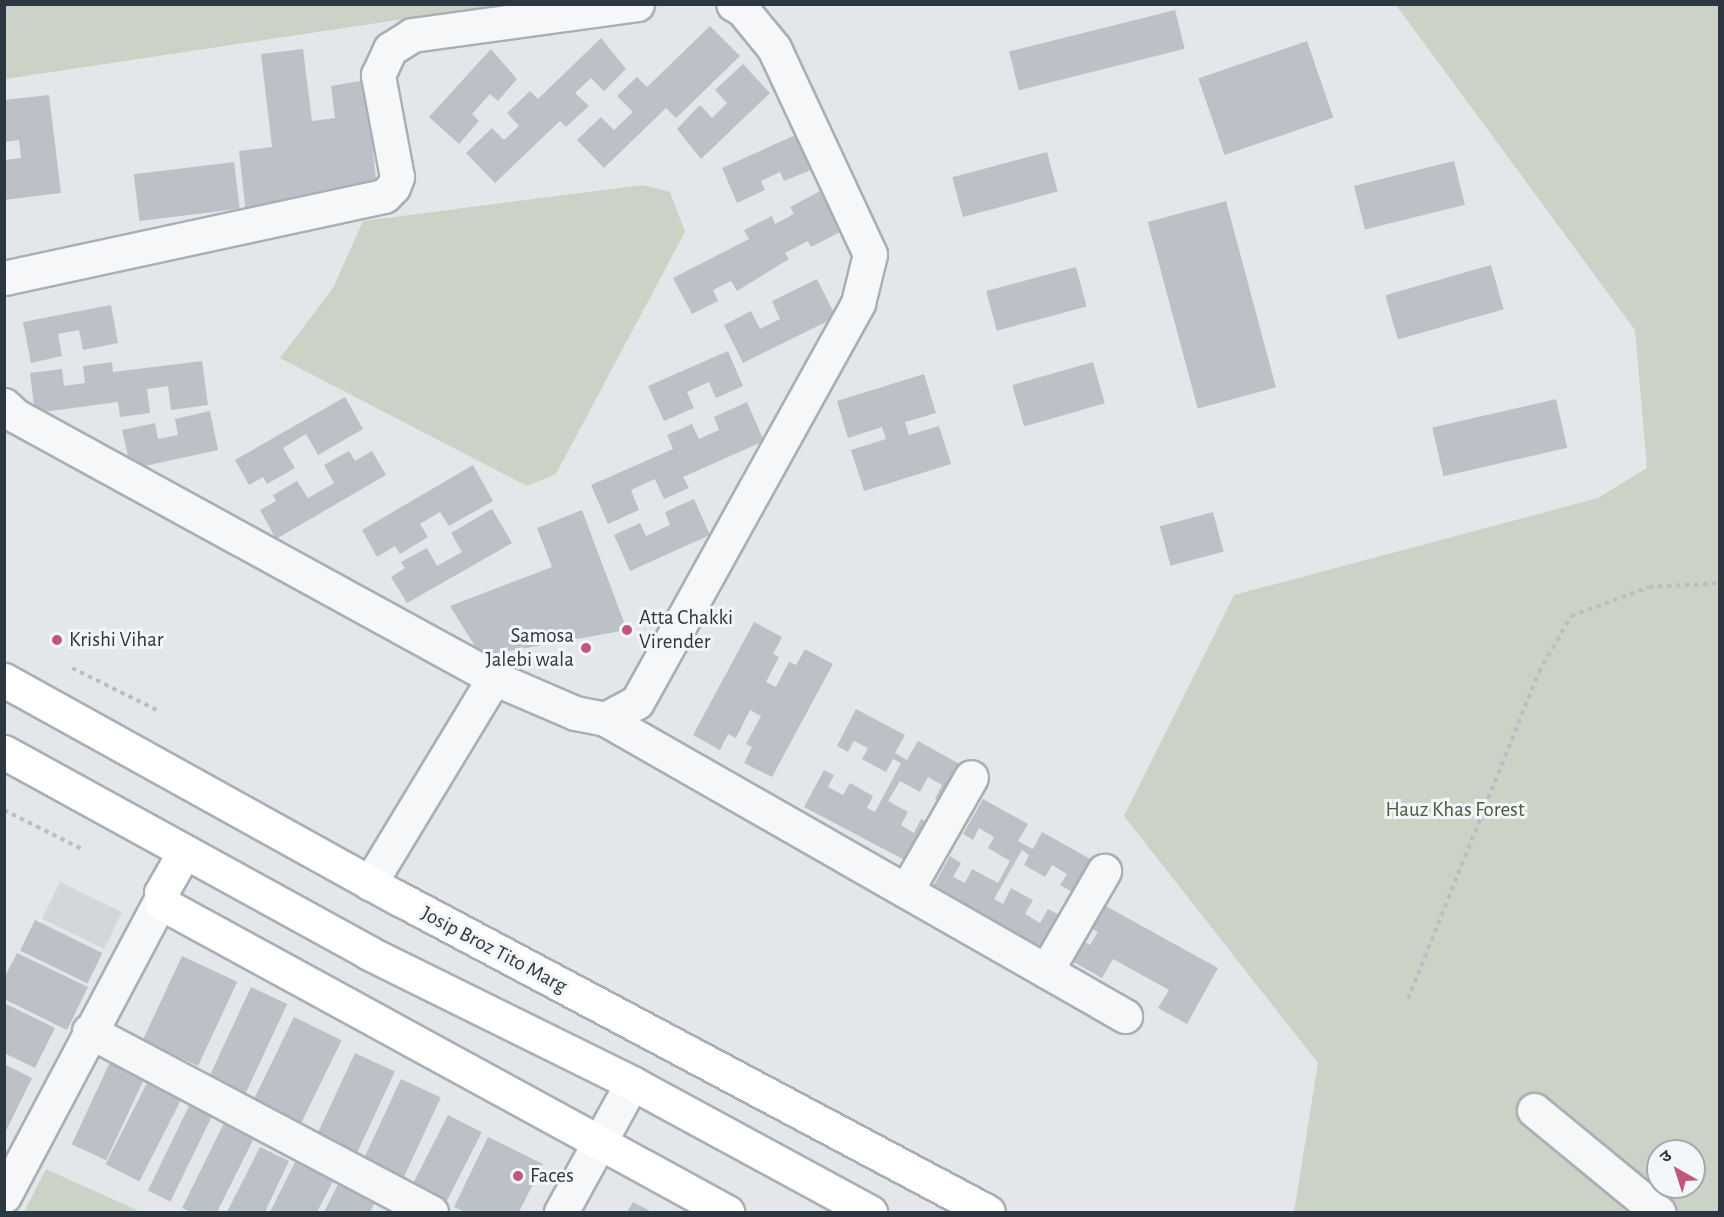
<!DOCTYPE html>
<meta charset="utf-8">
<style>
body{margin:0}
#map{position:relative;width:1724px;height:1217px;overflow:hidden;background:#e4e7ea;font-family:"Alegreya Sans","Noto Sans Devanagari",sans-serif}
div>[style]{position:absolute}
.built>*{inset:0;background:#d2d7dc;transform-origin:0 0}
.green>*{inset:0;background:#cbd3c6}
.building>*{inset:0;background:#bbc1c6;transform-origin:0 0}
.path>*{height:4px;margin-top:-2px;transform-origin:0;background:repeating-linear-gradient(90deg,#babdc2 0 4.5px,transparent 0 9px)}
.roads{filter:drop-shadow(2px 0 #a9afb4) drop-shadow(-2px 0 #a9afb4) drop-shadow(0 2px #a9afb4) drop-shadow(0 -2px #a9afb4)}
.street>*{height:33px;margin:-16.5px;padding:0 16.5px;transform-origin:16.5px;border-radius:16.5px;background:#f6f7f9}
.secondary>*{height:33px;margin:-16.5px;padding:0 16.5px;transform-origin:16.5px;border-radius:16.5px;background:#fff}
.dots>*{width:16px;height:16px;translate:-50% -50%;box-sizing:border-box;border:3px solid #f3f6f8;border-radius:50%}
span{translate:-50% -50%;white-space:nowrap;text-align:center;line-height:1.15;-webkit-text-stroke:6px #f3f6f8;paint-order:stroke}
.poi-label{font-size:21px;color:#2d3741}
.left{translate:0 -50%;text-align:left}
.right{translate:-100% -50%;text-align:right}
.park-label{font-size:21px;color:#475b3c}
.street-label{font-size:21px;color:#2d3741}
.frame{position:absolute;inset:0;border:6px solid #2d3741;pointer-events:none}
.north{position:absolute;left:1646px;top:1139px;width:60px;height:60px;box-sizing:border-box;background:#f3f6f8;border:2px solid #a4aaaf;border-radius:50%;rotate:321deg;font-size:16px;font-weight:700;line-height:24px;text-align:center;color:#2d3741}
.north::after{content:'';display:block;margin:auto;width:21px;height:27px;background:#c15778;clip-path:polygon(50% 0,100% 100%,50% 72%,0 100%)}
</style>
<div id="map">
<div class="built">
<div style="left:60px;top:882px;width:69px;height:41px;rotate:26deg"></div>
</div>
<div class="green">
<div style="clip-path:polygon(5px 4px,498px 4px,498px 5px,5px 79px)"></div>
<div style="clip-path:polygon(evenodd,1396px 5px,1719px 5px,1719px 1212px,1294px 1212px,1318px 1063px,1124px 816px,1234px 595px,1598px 498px,1647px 468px,1635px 330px,1396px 5px,1658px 1151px,1694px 1151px,1694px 1187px,1658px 1187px,1658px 1151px)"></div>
<div style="clip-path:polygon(643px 185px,670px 192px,685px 232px,556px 474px,527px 486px,280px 358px,333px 288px,363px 221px)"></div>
<div style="clip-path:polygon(46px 1169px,141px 1212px,24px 1212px)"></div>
</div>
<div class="building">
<div style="left:1175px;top:10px;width:40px;height:171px;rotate:76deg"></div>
<div style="clip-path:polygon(710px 26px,740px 56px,676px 118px,666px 108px,604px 168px,577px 140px,601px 117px,614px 130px,633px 112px,617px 96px,637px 77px,647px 87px)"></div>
<div style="clip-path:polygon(601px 38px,626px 69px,604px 91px,591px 78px,575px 93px,589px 106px,566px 127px,560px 121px,495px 183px,466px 153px,492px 128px,504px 140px,519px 126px,507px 113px,530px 91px,538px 99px)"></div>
<div style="left:1307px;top:41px;width:81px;height:115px;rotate:71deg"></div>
<div style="clip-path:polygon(303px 49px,312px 121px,335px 118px,331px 86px,366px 80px,376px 181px,246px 214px,239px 151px,272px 147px,261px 54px)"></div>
<div style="clip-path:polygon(491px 49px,517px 79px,498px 101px,490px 94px,472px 114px,479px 121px,459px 144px,429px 117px)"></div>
<div style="clip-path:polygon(743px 64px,770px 93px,701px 159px,677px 129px,700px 105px,712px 118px,727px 103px,715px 90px)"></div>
<div style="clip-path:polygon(49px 95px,61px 193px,5px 200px,5px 160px,21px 158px,19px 140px,4px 142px,4px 100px)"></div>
<div style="clip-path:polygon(800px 133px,816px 168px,784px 181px,780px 172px,761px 181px,765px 190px,737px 203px,722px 168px)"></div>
<div style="left:1047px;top:152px;width:41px;height:98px;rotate:75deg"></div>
<div style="left:1454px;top:161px;width:45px;height:103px;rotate:76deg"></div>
<div style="left:234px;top:162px;width:47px;height:101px;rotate:83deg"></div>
<div style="clip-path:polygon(822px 190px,842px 231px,811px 247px,808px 241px,785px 253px,789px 259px,737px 291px,731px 281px,713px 290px,718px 301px,692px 314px,673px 278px,749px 239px,744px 230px,772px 216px,775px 224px,794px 214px,790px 207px)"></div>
<div style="left:1226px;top:201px;width:193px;height:81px;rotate:75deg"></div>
<div style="left:1491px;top:265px;width:46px;height:110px;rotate:74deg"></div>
<div style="left:1076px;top:267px;width:41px;height:93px;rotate:75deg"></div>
<div style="clip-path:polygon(817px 279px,836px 317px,743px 363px,724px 325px,751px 311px,760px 329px,780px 319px,772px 301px)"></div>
<div style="clip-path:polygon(111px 305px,118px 343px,83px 350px,79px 330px,58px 334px,62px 356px,31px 363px,23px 322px)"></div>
<div style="clip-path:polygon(728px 351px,743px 386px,716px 398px,709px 382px,687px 392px,694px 408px,664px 421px,648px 386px)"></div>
<div style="clip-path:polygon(202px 361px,208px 405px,171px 410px,168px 386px,147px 389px,150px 413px,120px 417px,118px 402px,35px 413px,30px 373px,62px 369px,64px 386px,85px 383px,83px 366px,112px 362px,113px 372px)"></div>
<div style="left:1093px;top:362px;width:43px;height:84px;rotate:74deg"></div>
<div style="clip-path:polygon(924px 374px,936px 413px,905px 422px,909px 435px,939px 426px,951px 464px,864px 491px,851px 450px,886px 439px,882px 427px,848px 438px,837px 401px)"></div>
<div style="clip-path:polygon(345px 397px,363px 429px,318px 455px,306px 434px,283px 448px,295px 468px,267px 484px,263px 477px,249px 485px,235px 460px)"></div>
<div style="left:1556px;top:399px;width:50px;height:127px;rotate:77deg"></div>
<div style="clip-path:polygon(747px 402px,764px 441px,683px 477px,689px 488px,664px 499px,655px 479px,631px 490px,639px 510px,608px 524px,591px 485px,673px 449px,667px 435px,692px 424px,699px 439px,719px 430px,714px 417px)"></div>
<div style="clip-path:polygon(210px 411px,218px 450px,131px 469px,122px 430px,155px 423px,158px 439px,178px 435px,175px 419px)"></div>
<div style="clip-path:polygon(349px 451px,355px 461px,372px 451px,386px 475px,276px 539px,260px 510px,276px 501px,273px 495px,297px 481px,308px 498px,334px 483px,324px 465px)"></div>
<div style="clip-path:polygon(473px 465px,493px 501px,449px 526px,440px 512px,420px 524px,428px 537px,400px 554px,395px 546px,377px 557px,362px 530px)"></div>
<div style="clip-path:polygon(694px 499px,710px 535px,630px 571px,614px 535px,640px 523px,646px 536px,670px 525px,665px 512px)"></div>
<div style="clip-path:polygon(492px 509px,512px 543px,407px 603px,391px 577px,405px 568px,401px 562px,427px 548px,437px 566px,462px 552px,451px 533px)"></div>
<div style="clip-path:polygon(582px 510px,627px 630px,481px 656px,450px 606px,552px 567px,537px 528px)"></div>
<div style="left:1213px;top:512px;width:41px;height:55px;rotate:75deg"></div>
<div style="clip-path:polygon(754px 622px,782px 637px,773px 654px,779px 657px,766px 682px,776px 687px,789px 662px,796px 665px,805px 649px,833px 664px,772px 777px,744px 763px,752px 747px,746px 744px,761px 716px,750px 710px,736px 738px,728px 734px,720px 750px,693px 735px)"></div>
<div style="clip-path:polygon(856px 709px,905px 735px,895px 753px,907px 760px,918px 741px,967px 768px,946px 806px,935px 799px,942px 785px,928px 777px,920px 792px,900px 781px,888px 801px,908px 812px,901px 825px,914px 833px,921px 819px,935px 826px,914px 865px,804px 807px,824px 770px,834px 775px,828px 787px,843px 795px,850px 783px,873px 796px,867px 808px,875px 812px,901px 763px,893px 759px,886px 772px,862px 759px,868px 748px,854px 741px,848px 752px,837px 746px)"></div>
<div style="clip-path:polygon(983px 799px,1028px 824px,1018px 841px,1033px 849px,1042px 832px,1094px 861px,1076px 894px,1060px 885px,1067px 874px,1052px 865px,1045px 877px,1024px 865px,1029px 855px,1022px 850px,994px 899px,1003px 904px,1011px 888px,1033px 900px,1025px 914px,1040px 923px,1048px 909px,1063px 917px,1042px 953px,931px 890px,950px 856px,961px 863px,953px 877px,965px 883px,972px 869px,998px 883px,1010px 861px,988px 848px,994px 837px,979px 828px,973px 840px,963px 834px)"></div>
<div style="clip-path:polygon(1102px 904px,1218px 968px,1187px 1024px,1158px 1008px,1169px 990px,1113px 959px,1102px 978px,1070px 960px,1081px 940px,1090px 945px,1098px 932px,1089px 927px)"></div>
<div style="left:35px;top:920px;width:75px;height:34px;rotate:26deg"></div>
<div style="clip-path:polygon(17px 953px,88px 987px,67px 1030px,4px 999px,4px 978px)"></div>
<div style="left:182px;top:956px;width:61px;height:93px;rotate:25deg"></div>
<div style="left:251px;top:987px;width:40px;height:105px;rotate:25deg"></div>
<div style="clip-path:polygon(4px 1003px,55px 1028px,35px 1068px,4px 1053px)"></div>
<div style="left:294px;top:1017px;width:53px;height:93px;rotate:26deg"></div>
<div style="left:355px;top:1053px;width:44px;height:93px;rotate:25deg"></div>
<div style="left:111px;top:1060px;width:38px;height:93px;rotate:25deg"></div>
<div style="clip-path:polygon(4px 1064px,32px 1078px,4px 1135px)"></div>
<div style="left:150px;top:1077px;width:38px;height:98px;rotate:27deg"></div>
<div style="left:401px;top:1079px;width:44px;height:96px;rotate:25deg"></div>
<div style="left:193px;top:1098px;width:25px;height:103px;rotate:26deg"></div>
<div style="left:448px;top:1115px;width:38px;height:87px;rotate:27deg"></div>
<div style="clip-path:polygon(226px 1119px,256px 1134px,217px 1212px,191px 1212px,182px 1208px)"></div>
<div style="clip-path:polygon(488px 1137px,543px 1164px,519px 1212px,465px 1212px,454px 1207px)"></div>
<div style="clip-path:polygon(260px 1147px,289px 1161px,265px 1212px,227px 1212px)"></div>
<div style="clip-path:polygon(295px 1162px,333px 1181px,317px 1212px,270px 1212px)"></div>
<div style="clip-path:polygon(338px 1184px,375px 1202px,370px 1212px,324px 1212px)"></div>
<div style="clip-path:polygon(633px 1202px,652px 1212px,627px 1212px)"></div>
</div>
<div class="path">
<div style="left:72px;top:668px;width:95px;rotate:26.3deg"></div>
<div style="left:4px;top:810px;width:89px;rotate:26.6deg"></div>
<div style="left:1408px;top:999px;width:352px;rotate:-68.2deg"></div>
<div style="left:1539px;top:672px;width:64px;rotate:-60.3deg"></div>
<div style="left:1571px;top:616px;width:83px;rotate:-20.4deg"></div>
<div style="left:1649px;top:587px;width:71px;rotate:-3.2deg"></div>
</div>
<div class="roads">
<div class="street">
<div style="left:4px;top:278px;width:389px;rotate:-12.2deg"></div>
<div style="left:384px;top:196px;width:13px;rotate:-45deg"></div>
<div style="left:393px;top:187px;width:11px;rotate:-68deg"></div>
<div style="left:397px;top:177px;width:104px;rotate:-100.6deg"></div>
<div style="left:378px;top:75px;width:29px;rotate:-65deg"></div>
<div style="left:390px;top:49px;width:26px;rotate:-32deg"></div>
<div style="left:412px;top:35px;width:227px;rotate:-7.8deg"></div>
<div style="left:4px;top:405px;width:16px;rotate:43deg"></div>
<div style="left:16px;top:416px;width:545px;rotate:28.73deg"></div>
<div style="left:494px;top:678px;width:240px;rotate:121.2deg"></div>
<div style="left:494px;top:678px;width:88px;rotate:23.4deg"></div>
<div style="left:575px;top:713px;width:31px;rotate:11deg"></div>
<div style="left:605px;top:719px;width:36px;rotate:-28deg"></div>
<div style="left:637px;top:702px;width:456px;rotate:-61deg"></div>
<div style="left:858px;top:303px;width:50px;rotate:-76.2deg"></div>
<div style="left:870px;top:254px;width:227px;rotate:-115deg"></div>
<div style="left:774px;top:48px;width:50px;rotate:-129.4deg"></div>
<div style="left:742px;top:9px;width:10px;rotate:-151deg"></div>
<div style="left:605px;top:719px;width:599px;rotate:29.73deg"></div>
<div style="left:906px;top:891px;width:131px;rotate:-60.3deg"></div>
<div style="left:1046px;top:971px;width:116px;rotate:-59.9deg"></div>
<div style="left:89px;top:1031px;width:387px;rotate:27.9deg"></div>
<div style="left:1534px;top:1110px;width:161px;rotate:39.4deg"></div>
<div style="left:4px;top:1196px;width:334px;rotate:-62.1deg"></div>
<div style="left:561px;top:1212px;width:147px;rotate:-61.2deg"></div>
</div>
<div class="secondary">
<div style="left:4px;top:680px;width:450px;rotate:29deg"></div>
<div style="left:398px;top:898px;width:668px;rotate:28.02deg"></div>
<div style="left:4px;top:752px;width:417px;rotate:28.8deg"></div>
<div style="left:369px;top:953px;width:293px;rotate:26.3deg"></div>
<div style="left:632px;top:1083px;width:271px;rotate:28.5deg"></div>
<div style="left:183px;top:854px;width:45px;rotate:119.4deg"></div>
<div style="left:161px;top:893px;width:11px;rotate:80deg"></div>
<div style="left:163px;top:904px;width:643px;rotate:28.64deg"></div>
</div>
</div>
<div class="dots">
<div style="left:627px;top:630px;background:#c15778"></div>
<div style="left:57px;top:640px;background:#c15778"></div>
<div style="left:586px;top:648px;background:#c15778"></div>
<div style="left:518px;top:1176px;background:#c15778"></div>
</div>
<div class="poi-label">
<span class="left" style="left:639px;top:630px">Atta Chakki<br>Virender</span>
<span class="right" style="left:574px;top:648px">Samosa<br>Jalebi wala</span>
<span class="left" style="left:69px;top:640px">Krishi Vihar</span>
<span class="left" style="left:530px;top:1176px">Faces</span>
</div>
<div class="park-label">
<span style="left:1455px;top:810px">Hauz Khas Forest</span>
</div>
<div class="street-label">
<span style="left:494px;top:950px;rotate:28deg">Josip Broz Tito Marg</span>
</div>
<div class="frame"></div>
<div class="north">उ</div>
</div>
